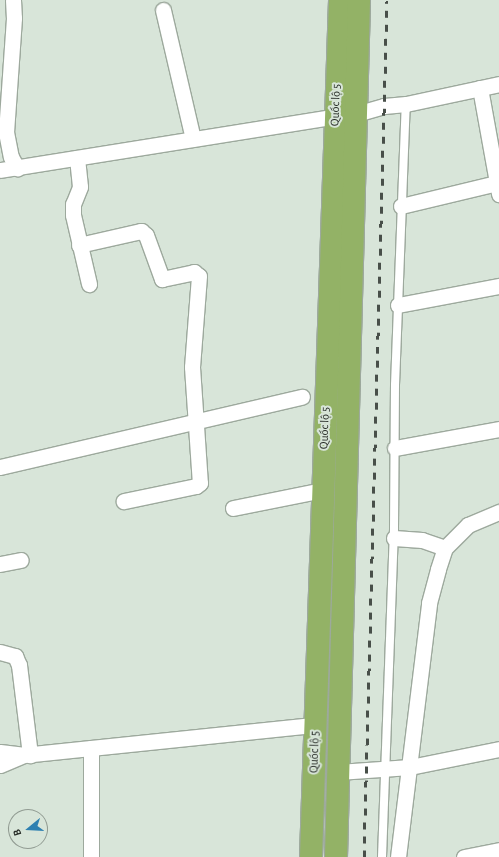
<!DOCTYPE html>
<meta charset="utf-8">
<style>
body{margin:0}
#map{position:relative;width:499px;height:857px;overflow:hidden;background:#d8e5d9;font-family:"Alegreya Sans",sans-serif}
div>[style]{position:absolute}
.roads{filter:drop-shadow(1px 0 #9da99d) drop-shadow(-1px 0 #9da99d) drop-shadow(0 1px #9da99d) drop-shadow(0 -1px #9da99d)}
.service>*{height:8px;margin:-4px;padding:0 4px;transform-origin:4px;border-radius:4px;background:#fff}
.minor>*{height:15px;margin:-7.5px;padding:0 7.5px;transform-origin:7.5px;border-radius:7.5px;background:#fff}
.trunk>*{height:22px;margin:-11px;padding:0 11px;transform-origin:11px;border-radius:11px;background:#93b266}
.rail>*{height:3px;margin-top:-1.5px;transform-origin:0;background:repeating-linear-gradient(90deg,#484f49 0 7px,transparent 0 14px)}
span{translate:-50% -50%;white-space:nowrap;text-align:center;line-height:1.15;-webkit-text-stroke:4px #d8e5d9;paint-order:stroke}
.street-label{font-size:12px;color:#272c27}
.north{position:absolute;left:8px;top:809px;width:40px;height:40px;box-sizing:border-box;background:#d8e5d9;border:1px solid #919b92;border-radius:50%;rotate:252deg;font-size:11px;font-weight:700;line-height:16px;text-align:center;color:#272c27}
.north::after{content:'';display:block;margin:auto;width:14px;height:18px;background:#2e80b1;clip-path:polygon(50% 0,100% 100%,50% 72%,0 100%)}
</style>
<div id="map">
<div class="roads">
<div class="service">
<div style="left:382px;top:857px;width:329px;rotate:-87.9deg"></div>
<div style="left:394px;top:528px;width:143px;rotate:-89.6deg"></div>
<div style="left:395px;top:385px;width:281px;rotate:-87.8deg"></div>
</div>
<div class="minor">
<div style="left:13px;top:0;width:18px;rotate:87deg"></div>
<div style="left:14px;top:18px;width:114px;rotate:94deg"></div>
<div style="left:6px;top:132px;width:25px;rotate:79deg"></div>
<div style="left:11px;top:157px;width:13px;rotate:61deg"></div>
<div style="left:163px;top:10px;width:132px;rotate:76.9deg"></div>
<div style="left:480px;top:88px;width:108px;rotate:79.8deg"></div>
<div style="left:356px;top:114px;width:29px;rotate:-16deg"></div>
<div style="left:384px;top:106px;width:22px;rotate:-5deg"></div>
<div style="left:406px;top:104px;width:95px;rotate:-12.1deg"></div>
<div style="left:77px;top:158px;width:29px;rotate:84deg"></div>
<div style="left:80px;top:187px;width:18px;rotate:112deg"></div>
<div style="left:73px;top:204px;width:11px;rotate:90deg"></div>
<div style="left:73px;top:215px;width:71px;rotate:76.9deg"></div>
<div style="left:0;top:170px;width:340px;rotate:-9.1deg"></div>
<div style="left:401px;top:206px;width:99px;rotate:-13.5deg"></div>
<div style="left:79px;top:245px;width:64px;rotate:-12.7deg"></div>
<div style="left:141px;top:231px;width:6px;rotate:39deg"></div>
<div style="left:146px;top:235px;width:47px;rotate:70deg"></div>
<div style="left:162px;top:279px;width:33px;rotate:-12deg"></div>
<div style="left:194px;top:272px;width:6px;rotate:39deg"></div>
<div style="left:199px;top:276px;width:91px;rotate:94.4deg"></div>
<div style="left:192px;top:367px;width:116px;rotate:86.1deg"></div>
<div style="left:200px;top:483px;width:5px;rotate:143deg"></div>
<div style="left:196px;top:486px;width:74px;rotate:168.2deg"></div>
<div style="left:398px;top:305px;width:103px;rotate:-10.7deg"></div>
<div style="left:395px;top:448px;width:106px;rotate:-10.4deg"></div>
<div style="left:0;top:467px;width:310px;rotate:-13.1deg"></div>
<div style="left:233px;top:508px;width:92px;rotate:-11.3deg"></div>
<div style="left:394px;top:538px;width:28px;rotate:4deg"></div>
<div style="left:422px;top:540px;width:24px;rotate:19deg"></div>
<div style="left:0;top:564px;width:21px;rotate:-11deg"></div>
<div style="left:0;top:652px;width:16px;rotate:15deg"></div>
<div style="left:15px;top:656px;width:10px;rotate:66deg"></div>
<div style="left:19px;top:665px;width:91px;rotate:83deg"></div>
<div style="left:0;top:752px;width:23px;rotate:7deg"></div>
<div style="left:23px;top:755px;width:294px;rotate:-5.9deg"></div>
<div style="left:0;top:765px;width:25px;rotate:-23deg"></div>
<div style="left:338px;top:772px;width:72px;rotate:-4deg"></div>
<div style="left:410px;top:767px;width:91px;rotate:-11.4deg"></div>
<div style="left:91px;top:857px;width:109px;rotate:-90deg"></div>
<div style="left:398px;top:857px;width:256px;rotate:-83deg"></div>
<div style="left:429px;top:603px;width:35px;rotate:-75deg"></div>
<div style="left:438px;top:569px;width:22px;rotate:-72deg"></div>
<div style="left:445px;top:548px;width:33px;rotate:-45deg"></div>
<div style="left:468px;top:525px;width:34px;rotate:-23deg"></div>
<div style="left:464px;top:857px;width:36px;rotate:-11deg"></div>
</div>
<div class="trunk">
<div style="left:311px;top:857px;width:857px;rotate:-88.06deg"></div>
<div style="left:336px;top:857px;width:857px;rotate:-88.46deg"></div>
</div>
</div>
<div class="rail">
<div style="left:364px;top:857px;width:857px;rotate:-88.46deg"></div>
</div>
<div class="street-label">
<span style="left:336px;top:105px;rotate:-88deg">Quốc lộ 5</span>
<span style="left:325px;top:428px;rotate:-88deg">Quốc lộ 5</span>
<span style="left:315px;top:752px;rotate:-88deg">Quốc lộ 5</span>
</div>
<div class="north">B</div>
</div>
